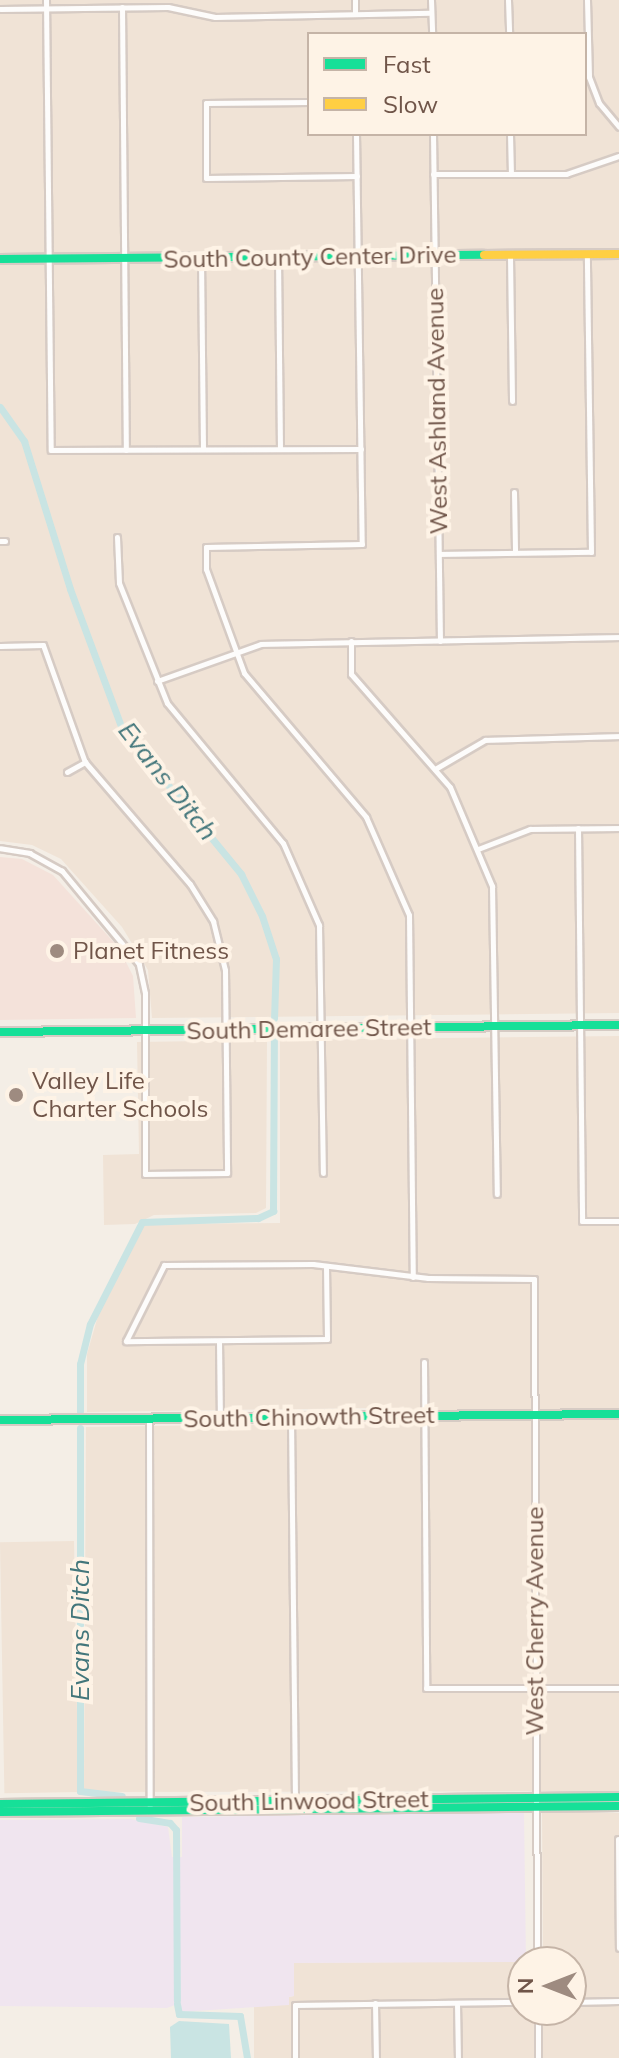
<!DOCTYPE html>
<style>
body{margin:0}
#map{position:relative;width:619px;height:2058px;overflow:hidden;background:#f4eee6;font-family:Mulish,sans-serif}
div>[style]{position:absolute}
.residential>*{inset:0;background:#f0e3d6;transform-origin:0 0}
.commercial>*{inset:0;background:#f4e2da}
.education>*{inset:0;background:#f0e5ef}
.water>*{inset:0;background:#c9e4e3}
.canal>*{height:7px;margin:-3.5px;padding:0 3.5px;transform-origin:3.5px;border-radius:3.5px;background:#c9e4e3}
.roads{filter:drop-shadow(2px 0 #d6cbc4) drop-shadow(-2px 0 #d6cbc4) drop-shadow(0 2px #d6cbc4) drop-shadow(0 -2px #d6cbc4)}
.street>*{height:5px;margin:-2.5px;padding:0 2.5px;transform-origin:2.5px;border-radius:2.5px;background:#fdfcfb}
.fast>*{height:8px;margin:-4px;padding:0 4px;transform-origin:4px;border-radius:4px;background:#16e098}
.slow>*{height:8px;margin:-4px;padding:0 4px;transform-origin:4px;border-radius:4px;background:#ffcf43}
.dots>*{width:22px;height:22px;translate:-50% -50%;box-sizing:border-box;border:4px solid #fef3e6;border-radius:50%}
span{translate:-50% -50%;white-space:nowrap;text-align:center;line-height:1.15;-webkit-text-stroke:8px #fef3e6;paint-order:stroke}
.street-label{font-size:24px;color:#705549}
.poi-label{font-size:24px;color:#705549}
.left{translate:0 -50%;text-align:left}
.water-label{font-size:26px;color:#42767b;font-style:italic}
.legend{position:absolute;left:307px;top:32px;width:280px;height:104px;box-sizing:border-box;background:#fef3e6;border:2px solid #c5b4a7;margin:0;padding:10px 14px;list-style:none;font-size:24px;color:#705549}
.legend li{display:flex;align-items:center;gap:16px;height:40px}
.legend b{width:40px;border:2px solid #c5b4a7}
.north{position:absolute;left:507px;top:1946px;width:80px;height:80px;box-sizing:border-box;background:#fef3e6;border:2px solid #c5b4a7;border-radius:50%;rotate:270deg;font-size:22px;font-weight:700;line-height:32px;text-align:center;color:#705549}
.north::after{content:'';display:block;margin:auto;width:28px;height:36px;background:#9e8b80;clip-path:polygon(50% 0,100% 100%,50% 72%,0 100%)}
</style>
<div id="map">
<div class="residential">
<div style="clip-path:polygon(evenodd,0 0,619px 0,619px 1013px,152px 1018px,148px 970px,122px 927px,61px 859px,32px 845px,0 841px,0 0,309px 34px,585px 34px,585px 134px,309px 134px,309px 34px)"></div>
<div style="clip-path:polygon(619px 1036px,619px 1791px,84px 1792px,86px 1427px,371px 1423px,370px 1408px,87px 1412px,87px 1354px,100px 1309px,144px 1224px,280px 1223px,280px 1040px)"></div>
<div style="clip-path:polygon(267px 1040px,266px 1208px,256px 1213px,154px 1215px,135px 1224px,104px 1225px,103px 1155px,139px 1154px,137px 1042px)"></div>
<div style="left:74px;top:1541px;width:251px;height:74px;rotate:89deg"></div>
<div style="clip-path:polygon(evenodd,542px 1812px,619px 1813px,619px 2058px,254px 2058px,254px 2005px,294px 1996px,294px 1963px,543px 1961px,542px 1812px,523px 1962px,571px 1962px,571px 2010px,523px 2010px,523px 1962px)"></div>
</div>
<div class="commercial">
<div style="clip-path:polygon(0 857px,22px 859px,53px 875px,119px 948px,133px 976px,136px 1018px,0 1020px)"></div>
</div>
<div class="education">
<div style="clip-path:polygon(524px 1812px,526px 1962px,294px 1963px,294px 1996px,289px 1997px,289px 2005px,180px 2012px,180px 2003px,167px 2008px,0 2006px,0 1820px,131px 1819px,168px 1827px,172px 1857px,182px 1857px,182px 1817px)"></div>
</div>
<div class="water">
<div style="clip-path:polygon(179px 2021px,229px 2024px,231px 2058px,171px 2058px,170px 2027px)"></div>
</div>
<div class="canal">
<div style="left:0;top:407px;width:42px;rotate:54.8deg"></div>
<div style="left:24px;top:441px;width:155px;rotate:72.7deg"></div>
<div style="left:70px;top:589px;width:149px;rotate:69.6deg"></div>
<div style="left:122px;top:729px;width:188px;rotate:50.6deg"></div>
<div style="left:241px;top:874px;width:47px;rotate:63.4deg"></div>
<div style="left:262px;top:916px;width:45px;rotate:72deg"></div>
<div style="left:276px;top:959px;width:59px;rotate:91.9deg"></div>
<div style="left:80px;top:1411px;width:47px;rotate:-90deg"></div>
<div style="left:80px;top:1364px;width:41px;rotate:-76deg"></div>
<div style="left:90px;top:1324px;width:114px;rotate:-63deg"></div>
<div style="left:142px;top:1222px;width:116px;rotate:-2deg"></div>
<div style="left:258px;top:1218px;width:17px;rotate:-25deg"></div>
<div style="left:273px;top:1211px;width:171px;rotate:-89.7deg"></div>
<div style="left:80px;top:1428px;width:363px;rotate:90deg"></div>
<div style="left:80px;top:1791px;width:42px;rotate:6.8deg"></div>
<div style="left:139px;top:1818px;width:31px;rotate:9deg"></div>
<div style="left:170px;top:1823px;width:9px;rotate:49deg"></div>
<div style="left:176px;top:1830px;width:170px;rotate:89.7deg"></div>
<div style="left:177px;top:2004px;width:10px;rotate:79deg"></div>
<div style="left:179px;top:2014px;width:61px;rotate:1.9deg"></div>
<div style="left:240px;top:2016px;width:43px;rotate:80.5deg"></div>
</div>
<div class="roads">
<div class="street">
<div style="left:46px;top:0;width:450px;rotate:89.4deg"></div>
<div style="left:51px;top:450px;width:310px;rotate:-0.2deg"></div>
<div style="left:355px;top:0;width:14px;rotate:90deg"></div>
<div style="left:431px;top:0;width:34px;rotate:88deg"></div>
<div style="left:508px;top:0;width:34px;rotate:88deg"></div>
<div style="left:587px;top:0;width:77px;rotate:88.5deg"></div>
<div style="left:589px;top:77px;width:28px;rotate:69deg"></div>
<div style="left:599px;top:103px;width:31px;rotate:50deg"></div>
<div style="left:122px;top:7px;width:443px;rotate:89.5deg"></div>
<div style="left:0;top:9px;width:168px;rotate:-0.7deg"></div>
<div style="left:168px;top:7px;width:48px;rotate:12deg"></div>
<div style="left:215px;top:17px;width:216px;rotate:-1.1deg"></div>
<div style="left:309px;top:102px;width:103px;rotate:179.4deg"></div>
<div style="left:206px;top:103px;width:75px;rotate:90deg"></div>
<div style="left:206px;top:178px;width:151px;rotate:-0.8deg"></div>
<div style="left:356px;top:134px;width:410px;rotate:89.2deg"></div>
<div style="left:362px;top:544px;width:156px;rotate:178.9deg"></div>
<div style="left:206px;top:547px;width:22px;rotate:90deg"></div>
<div style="left:206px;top:569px;width:111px;rotate:69.9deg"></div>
<div style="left:244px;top:673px;width:189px;rotate:49.7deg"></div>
<div style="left:366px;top:817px;width:107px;rotate:66.3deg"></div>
<div style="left:409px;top:915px;width:362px;rotate:89.4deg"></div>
<div style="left:433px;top:134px;width:507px;rotate:89.21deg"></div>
<div style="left:510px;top:134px;width:40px;rotate:88.6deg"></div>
<div style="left:433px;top:174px;width:133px"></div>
<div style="left:566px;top:174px;width:56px;rotate:-18.8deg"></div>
<div style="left:510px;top:256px;width:145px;rotate:89.2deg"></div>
<div style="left:201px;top:258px;width:191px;rotate:89.4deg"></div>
<div style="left:278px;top:258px;width:191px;rotate:89.4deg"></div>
<div style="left:514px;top:492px;width:60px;rotate:89deg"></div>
<div style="left:117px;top:537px;width:46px;rotate:87.5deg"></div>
<div style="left:119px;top:583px;width:129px;rotate:68.2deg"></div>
<div style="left:167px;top:703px;width:182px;rotate:50.4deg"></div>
<div style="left:283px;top:843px;width:90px;rotate:66.3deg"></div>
<div style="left:319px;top:925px;width:248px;rotate:89.1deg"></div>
<div style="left:0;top:541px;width:5px"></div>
<div style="left:439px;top:554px;width:152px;rotate:-0.8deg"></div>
<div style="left:591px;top:552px;width:297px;rotate:-90.8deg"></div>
<div style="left:351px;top:641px;width:33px;rotate:90deg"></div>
<div style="left:351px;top:674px;width:150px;rotate:48.8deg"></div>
<div style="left:450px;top:787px;width:108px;rotate:67deg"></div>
<div style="left:492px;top:886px;width:308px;rotate:89.1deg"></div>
<div style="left:0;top:646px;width:43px;rotate:-1.3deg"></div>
<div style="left:43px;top:645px;width:124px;rotate:70.3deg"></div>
<div style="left:85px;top:762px;width:161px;rotate:49.3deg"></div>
<div style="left:190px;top:884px;width:44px;rotate:58.1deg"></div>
<div style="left:213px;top:921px;width:50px;rotate:76.2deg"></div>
<div style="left:225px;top:970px;width:203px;rotate:89.4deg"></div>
<div style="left:227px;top:1173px;width:82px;rotate:179.3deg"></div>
<div style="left:145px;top:1174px;width:181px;rotate:-90deg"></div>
<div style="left:145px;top:993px;width:30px;rotate:-102deg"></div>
<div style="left:139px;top:964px;width:121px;rotate:-129.6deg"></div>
<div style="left:62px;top:871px;width:37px;rotate:-151deg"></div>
<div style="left:30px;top:853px;width:30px;rotate:-171deg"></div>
<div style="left:157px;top:681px;width:110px;rotate:-19.6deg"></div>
<div style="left:261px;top:644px;width:358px;rotate:-1.1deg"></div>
<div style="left:435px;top:769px;width:58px;rotate:-30.1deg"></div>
<div style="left:485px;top:740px;width:134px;rotate:-1.7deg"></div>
<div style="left:67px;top:772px;width:21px;rotate:-29deg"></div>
<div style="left:578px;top:828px;width:393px;rotate:89.4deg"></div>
<div style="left:582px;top:1221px;width:37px"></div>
<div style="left:478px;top:849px;width:56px;rotate:-21deg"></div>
<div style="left:530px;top:829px;width:89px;rotate:-0.6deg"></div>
<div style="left:326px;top:1266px;width:73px;rotate:89.2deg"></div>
<div style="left:327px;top:1339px;width:201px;rotate:179.4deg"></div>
<div style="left:126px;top:1341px;width:85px;rotate:-63.4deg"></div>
<div style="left:164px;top:1265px;width:149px;rotate:-0.4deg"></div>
<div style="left:313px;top:1264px;width:116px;rotate:6.9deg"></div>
<div style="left:428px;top:1278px;width:106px;rotate:0.5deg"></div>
<div style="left:534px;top:1279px;width:683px;rotate:89.75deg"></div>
<div style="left:219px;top:1341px;width:77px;rotate:89.3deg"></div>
<div style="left:424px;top:1362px;width:326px;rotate:89.6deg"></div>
<div style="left:426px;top:1688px;width:193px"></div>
<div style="left:291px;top:1417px;width:391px;rotate:89.4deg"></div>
<div style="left:149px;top:1419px;width:391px;rotate:89.9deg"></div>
<div style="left:618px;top:1839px;width:109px;rotate:89.5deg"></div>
<div style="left:571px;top:2002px;width:48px;rotate:-1.2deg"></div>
<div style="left:375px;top:2003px;width:55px;rotate:89deg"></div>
<div style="left:457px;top:2003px;width:55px;rotate:89deg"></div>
<div style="left:538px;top:2010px;width:48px;rotate:90deg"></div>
<div style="left:295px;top:2058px;width:53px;rotate:-90deg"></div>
<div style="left:295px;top:2005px;width:228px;rotate:-0.8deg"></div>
</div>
<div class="fast">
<div style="left:0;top:259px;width:484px;rotate:-0.5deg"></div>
<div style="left:0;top:1032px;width:619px;rotate:-0.65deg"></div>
<div style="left:0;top:1420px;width:619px;rotate:-0.56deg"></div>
<div style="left:0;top:1804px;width:619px;rotate:-0.65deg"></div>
<div style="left:0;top:1812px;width:619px;rotate:-0.56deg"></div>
</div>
<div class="slow">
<div style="left:484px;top:255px;width:135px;rotate:-0.4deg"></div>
</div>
</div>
<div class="dots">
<div style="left:57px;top:951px;background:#9e8b80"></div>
<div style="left:16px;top:1095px;background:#9e8b80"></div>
</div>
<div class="street-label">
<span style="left:310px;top:257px;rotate:-1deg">South County Center Drive</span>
<span style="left:437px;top:411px;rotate:-91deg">West Ashland Avenue</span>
<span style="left:309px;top:1029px;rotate:-1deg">South Demaree Street</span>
<span style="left:309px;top:1417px;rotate:-1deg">South Chinowth Street</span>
<span style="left:535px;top:1621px;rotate:-90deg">West Cherry Avenue</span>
<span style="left:309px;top:1801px;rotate:-1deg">South Linwood Street</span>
</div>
<div class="poi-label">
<span class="left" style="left:73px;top:951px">Planet Fitness</span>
<span class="left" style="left:32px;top:1095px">Valley Life<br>Charter Schools</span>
</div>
<div class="water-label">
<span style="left:168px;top:781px;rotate:52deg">Evans Ditch</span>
<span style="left:80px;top:1630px;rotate:-90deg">Evans Ditch</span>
</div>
<ul class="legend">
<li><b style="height:10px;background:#16e098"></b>Fast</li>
<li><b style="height:10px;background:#ffcf43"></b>Slow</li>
</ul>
<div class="north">N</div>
</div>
